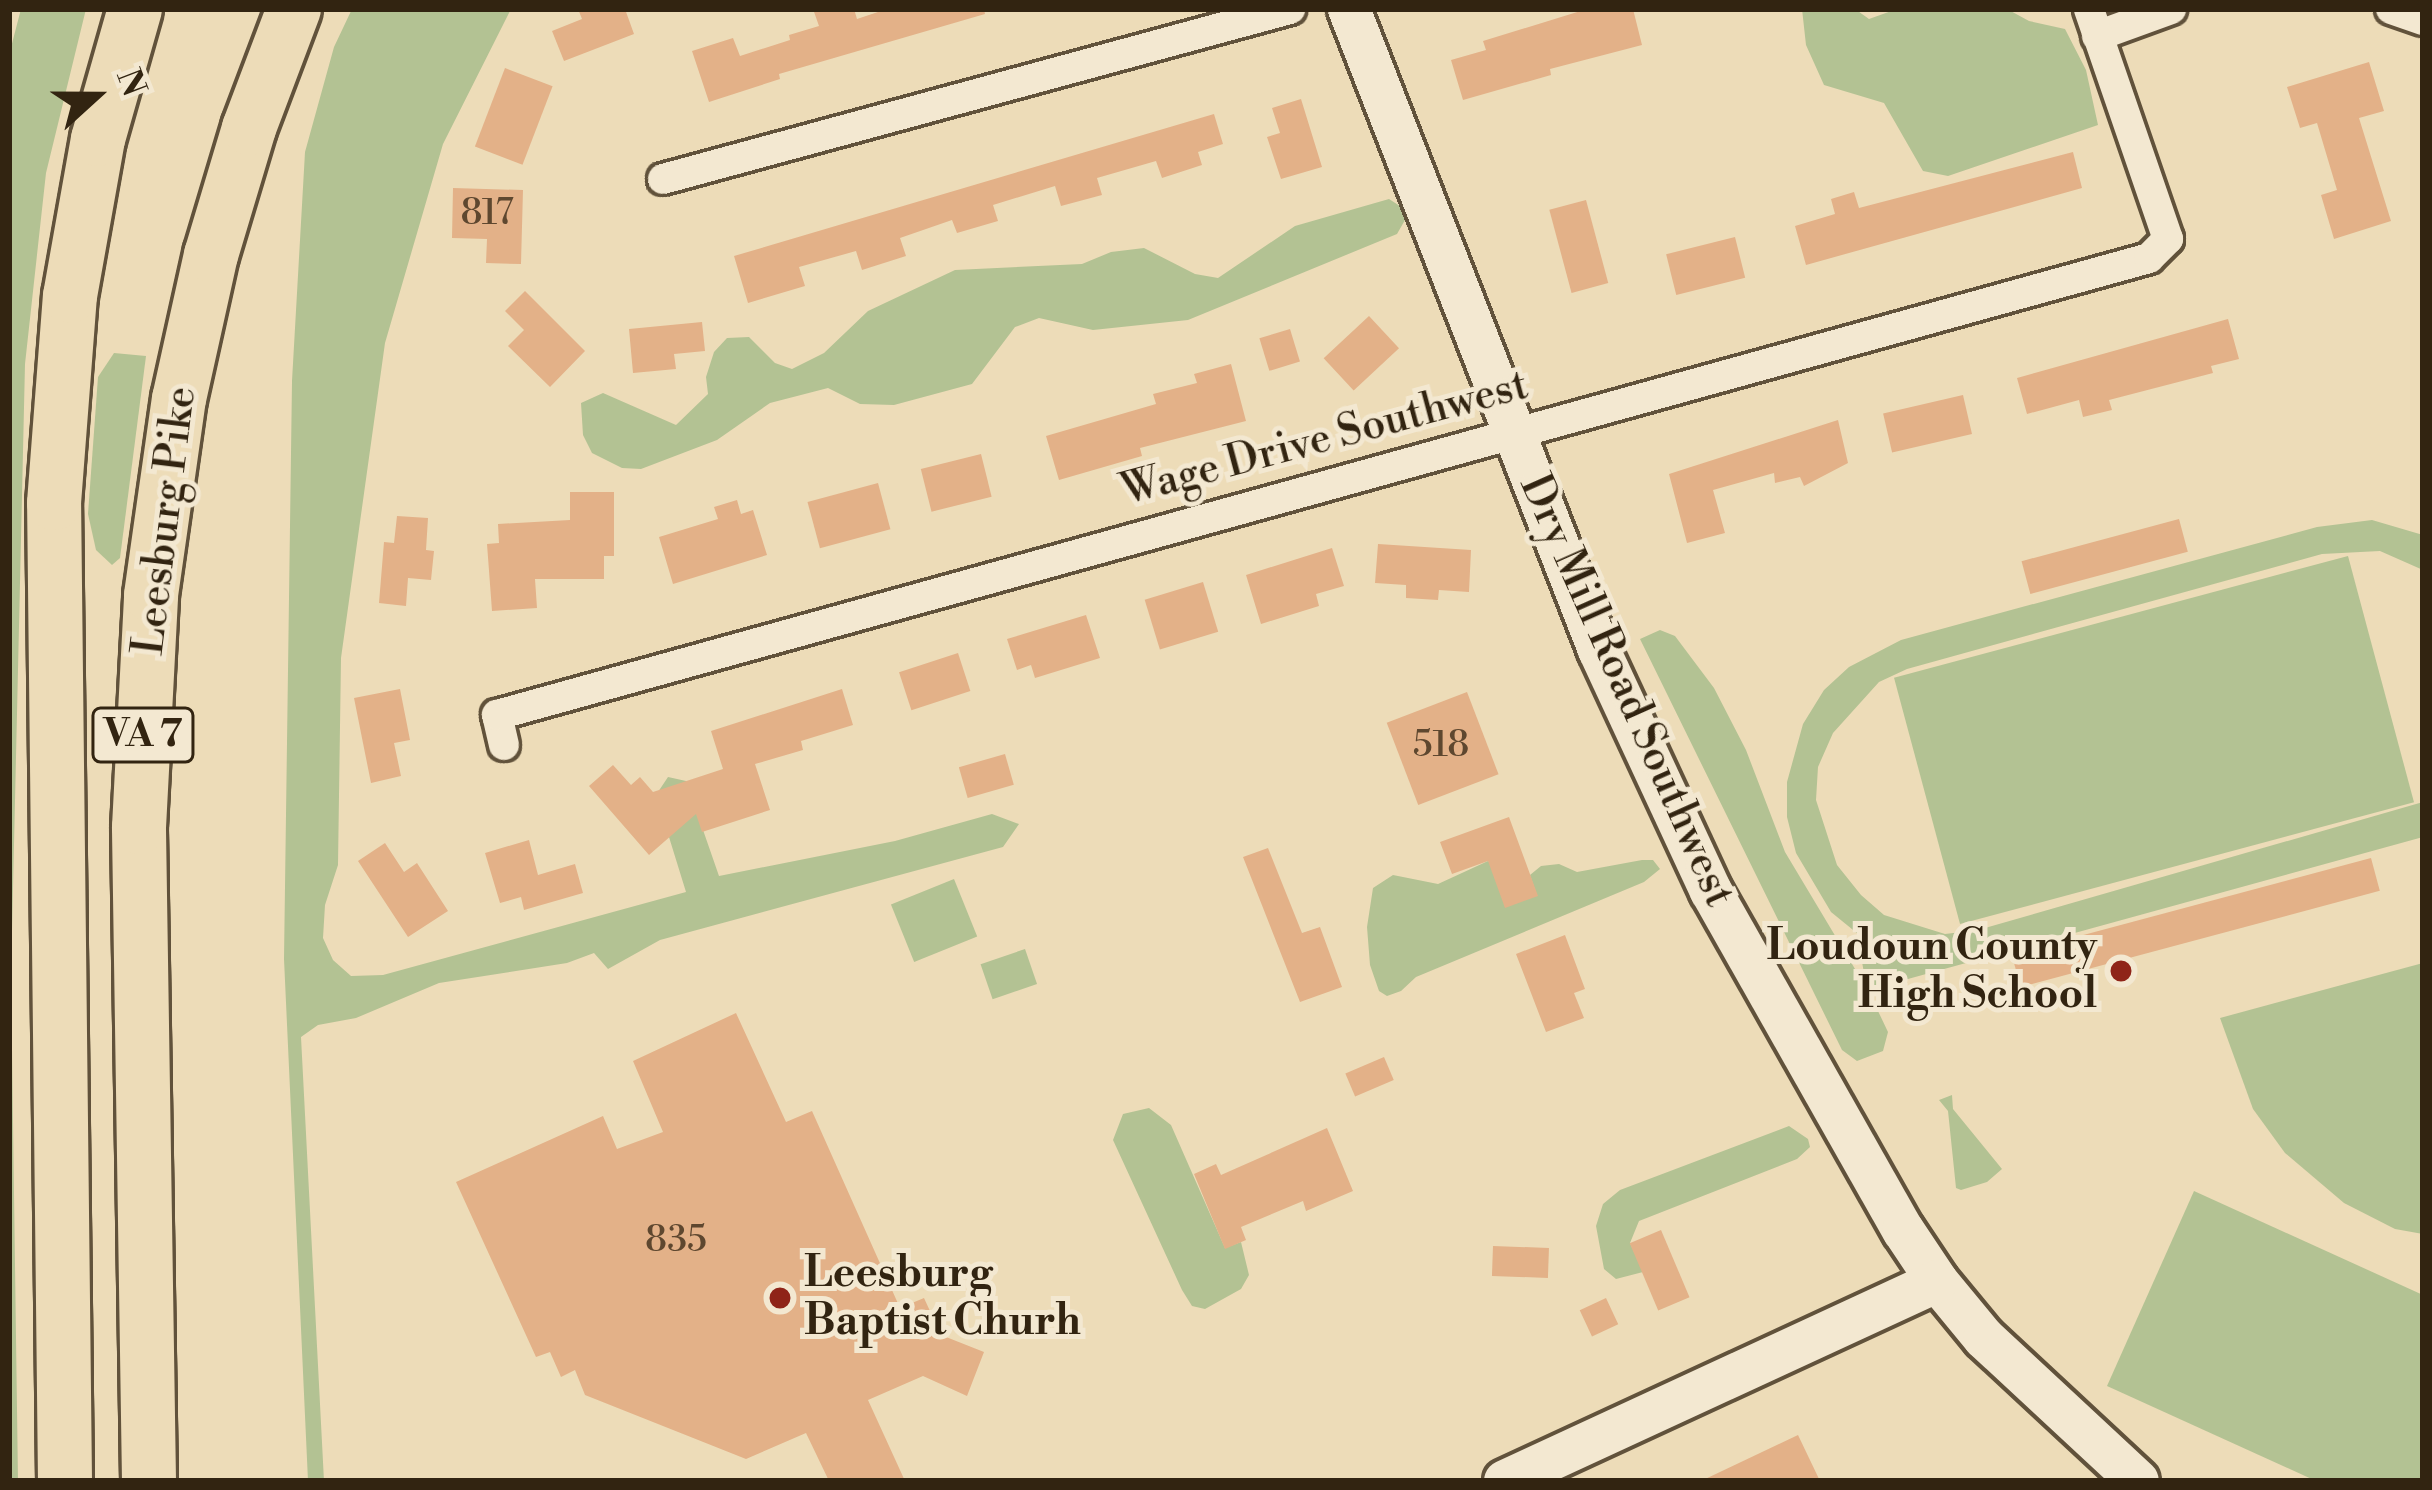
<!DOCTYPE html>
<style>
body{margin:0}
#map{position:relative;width:2432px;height:1490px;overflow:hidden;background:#eddcb8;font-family:"Libre Bodoni",serif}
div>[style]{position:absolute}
.green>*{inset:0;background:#b3c293;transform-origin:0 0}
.building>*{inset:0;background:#e3b188;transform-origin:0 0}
.roads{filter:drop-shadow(3px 0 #61523b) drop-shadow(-3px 0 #61523b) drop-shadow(0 3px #61523b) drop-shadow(0 -3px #61523b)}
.street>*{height:30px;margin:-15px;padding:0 15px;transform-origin:15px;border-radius:15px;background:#f3e8d1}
.secondary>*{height:42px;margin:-21px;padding:0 21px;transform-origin:21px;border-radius:21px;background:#f3e8d1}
.highway>*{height:54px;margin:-27px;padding:0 27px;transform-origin:27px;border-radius:27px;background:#eddcb8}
.dots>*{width:33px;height:33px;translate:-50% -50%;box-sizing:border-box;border:6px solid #f3e8d1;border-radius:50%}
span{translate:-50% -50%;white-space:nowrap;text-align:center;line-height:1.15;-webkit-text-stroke:10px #f3e8d1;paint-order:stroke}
.number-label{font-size:36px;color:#5e472f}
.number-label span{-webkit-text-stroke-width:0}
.shield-label span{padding:3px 9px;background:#f3e8d1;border:3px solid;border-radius:9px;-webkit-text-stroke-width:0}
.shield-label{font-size:39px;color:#322411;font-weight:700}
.street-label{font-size:42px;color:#322411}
.poi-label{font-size:42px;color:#322411;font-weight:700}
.right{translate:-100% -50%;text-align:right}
.left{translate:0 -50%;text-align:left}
.frame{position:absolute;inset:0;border:12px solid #322411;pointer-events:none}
.north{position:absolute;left:36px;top:36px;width:120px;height:120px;-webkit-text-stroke:9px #f3e8d1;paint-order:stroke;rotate:69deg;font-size:33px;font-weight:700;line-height:48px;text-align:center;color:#322411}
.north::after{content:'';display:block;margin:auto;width:42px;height:54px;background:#322411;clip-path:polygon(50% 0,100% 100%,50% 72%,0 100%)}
</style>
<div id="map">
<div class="green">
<div style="clip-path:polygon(21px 9px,86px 9px,46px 173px,25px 364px,11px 976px,18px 1481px,9px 1481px,9px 55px)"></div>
<div style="clip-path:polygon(352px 9px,511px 9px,443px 144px,385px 343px,341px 658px,338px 865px,325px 905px,323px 938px,333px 960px,351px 976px,383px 975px,686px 892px,656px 795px,668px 777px,686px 781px,719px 876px,895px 841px,992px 814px,1019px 824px,1003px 847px,660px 940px,608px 969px,594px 953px,567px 963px,439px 983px,356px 1018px,318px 1025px,301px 1037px,324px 1481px,308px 1481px,284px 959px,292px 381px,305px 152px,334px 47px)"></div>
<div style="clip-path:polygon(1802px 9px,1855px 9px,1869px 19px,1897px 9px,2007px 9px,2029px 21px,2065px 29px,2086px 70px,2098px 125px,1948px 176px,1923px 171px,1884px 103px,1824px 85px,1806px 45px)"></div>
<div style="clip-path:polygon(1389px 199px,1403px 208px,1405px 220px,1397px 234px,1188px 320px,1093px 330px,1039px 318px,1015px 327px,972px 384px,894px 405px,860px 404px,828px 388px,770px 403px,717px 440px,641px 469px,622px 468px,592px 453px,583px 435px,581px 403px,603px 393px,676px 425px,708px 394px,706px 377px,714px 352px,727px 338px,749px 337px,775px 363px,792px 369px,824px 353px,868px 311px,955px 270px,1082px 264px,1111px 252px,1144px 248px,1195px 274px,1218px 278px,1295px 226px)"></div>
<div style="clip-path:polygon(114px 353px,146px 356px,120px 558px,112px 565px,96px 550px,88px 514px,98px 377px)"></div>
<div style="clip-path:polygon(2372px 520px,2423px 535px,2423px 570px,2380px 551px,2322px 554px,1907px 669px,1879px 682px,1833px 733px,1818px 767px,1816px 800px,1837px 865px,1861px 895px,1884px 915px,1945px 934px,1978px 930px,2423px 802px,2423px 837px,1868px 990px,1888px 1032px,1883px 1051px,1857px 1061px,1842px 1050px,1640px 639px,1660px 630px,1675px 636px,1714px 688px,1746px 750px,1785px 852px,1867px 989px,1862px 962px,1897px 952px,1858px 934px,1831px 912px,1796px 853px,1787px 817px,1787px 782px,1803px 724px,1824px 690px,1849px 667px,1901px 640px,2317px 527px)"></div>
<div style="left:2348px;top:556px;width:255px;height:470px;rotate:75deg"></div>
<div style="clip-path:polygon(1642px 860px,1653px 860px,1660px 869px,1644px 882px,1416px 977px,1401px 991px,1387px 996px,1379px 991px,1370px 965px,1367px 927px,1373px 888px,1393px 875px,1438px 884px,1488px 861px,1537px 896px,1530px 875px,1541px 866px,1559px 864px,1577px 872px)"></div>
<div style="left:954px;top:879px;width:62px;height:68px;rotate:68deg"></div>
<div style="left:1025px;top:949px;width:37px;height:47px;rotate:71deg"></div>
<div style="clip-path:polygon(2423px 963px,2423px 1234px,2395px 1229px,2344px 1203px,2285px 1153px,2253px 1109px,2220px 1018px)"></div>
<div style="clip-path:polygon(1952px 1095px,1953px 1109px,2002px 1169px,1987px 1182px,1961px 1190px,1956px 1188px,1948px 1111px,1939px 1100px)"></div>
<div style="clip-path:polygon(1149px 1108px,1171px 1125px,1225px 1248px,1241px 1242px,1249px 1275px,1241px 1289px,1205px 1309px,1192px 1306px,1182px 1290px,1113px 1140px,1123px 1114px)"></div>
<div style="clip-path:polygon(1789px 1126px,1808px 1139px,1810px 1147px,1797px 1159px,1639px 1221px,1630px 1243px,1643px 1272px,1616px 1279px,1604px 1269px,1596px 1226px,1603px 1204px,1620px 1190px)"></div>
<div style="clip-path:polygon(2194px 1191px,2423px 1295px,2423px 1481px,2316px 1481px,2107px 1386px)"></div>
</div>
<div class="building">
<div style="clip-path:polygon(578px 9px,625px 9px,634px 34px,564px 61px,552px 31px,582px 19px)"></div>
<div style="clip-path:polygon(813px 9px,854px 9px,857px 19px,887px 9px,984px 9px,985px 14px,779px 74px,780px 79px,709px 102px,692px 51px,733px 38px,740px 56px,790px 40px,789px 35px,819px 26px)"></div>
<div style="clip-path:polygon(1587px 9px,1633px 9px,1642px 45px,1550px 69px,1551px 75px,1463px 100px,1451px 60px,1486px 50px,1483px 41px)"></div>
<div style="clip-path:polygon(2369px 62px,2384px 111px,2359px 118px,2391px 221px,2334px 239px,2321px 195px,2337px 190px,2317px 123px,2300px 128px,2287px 87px)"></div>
<div style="left:505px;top:68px;width:51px;height:84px;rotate:21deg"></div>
<div style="clip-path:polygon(1301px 99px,1322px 167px,1281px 179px,1267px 137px,1280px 133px,1272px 108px)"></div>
<div style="clip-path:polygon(1214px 114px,1223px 144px,1198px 152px,1202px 165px,1162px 178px,1156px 161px,1097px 178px,1102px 195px,1061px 206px,1055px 186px,993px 205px,998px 221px,957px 233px,952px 220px,900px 238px,906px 256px,862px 270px,856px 251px,799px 267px,805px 286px,748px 303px,734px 256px)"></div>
<div style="clip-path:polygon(2073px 152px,2082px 188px,1806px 265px,1795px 226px,1835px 214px,1831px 199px,1854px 192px,1859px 208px)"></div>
<div style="clip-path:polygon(453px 188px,523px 190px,521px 264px,486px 263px,487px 239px,452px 238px)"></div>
<div style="left:1586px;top:200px;width:86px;height:38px;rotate:75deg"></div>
<div style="left:1735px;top:237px;width:42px;height:71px;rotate:76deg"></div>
<div style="clip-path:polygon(525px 291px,585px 351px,550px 387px,508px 346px,524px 330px,505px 311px)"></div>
<div style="left:1369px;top:316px;width:44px;height:62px;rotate:47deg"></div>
<div style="clip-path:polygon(2228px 319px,2239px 359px,2211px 366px,2213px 373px,2109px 400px,2112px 410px,2083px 417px,2079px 400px,2027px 414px,2017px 378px)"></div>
<div style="clip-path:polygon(702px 322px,705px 351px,674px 354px,676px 369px,633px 373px,629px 329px)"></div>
<div style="left:1290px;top:329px;width:34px;height:32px;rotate:73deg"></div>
<div style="clip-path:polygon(1231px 364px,1246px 421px,1140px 448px,1142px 456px,1059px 480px,1046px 436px,1156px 404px,1153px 394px,1197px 383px,1194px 374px)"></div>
<div style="left:1963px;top:395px;width:40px;height:82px;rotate:77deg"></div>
<div style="clip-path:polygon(1838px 420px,1848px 463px,1804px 486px,1800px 477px,1775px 483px,1774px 473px,1713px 490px,1725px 533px,1687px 543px,1669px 474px)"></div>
<div style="left:981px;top:454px;width:44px;height:62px;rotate:76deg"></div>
<div style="left:878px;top:483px;width:48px;height:73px;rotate:75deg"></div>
<div style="clip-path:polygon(570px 492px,614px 492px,614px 556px,604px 556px,604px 579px,535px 579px,537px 608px,492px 611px,487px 544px,499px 543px,498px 524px,570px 520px)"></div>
<div style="clip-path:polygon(737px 500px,741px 514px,753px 510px,767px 555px,673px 584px,659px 537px,718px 519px,714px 507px)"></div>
<div style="clip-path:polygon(397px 516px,428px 518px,426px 550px,434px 551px,431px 580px,408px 578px,406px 606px,379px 603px,384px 542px,394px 543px)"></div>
<div style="left:2179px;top:519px;width:34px;height:163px;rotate:75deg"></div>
<div style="clip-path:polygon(1378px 544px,1471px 550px,1469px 592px,1439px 590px,1438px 600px,1406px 598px,1406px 585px,1375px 583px)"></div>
<div style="clip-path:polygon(1332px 548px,1344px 586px,1316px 594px,1319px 606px,1261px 624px,1246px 575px)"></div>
<div style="left:1203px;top:582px;width:52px;height:61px;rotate:73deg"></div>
<div style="clip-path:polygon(1086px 615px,1100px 658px,1035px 678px,1031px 665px,1017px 670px,1007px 639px)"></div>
<div style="left:958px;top:653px;width:40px;height:62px;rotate:72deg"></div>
<div style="clip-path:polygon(400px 689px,410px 740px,394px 743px,401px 776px,371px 783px,354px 698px)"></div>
<div style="clip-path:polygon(842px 689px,853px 725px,801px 741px,803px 750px,755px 764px,770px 810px,702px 832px,696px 814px,649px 855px,589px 786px,613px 765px,631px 785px,640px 777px,653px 792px,723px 769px,711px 731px)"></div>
<div style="left:1467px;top:692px;width:88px;height:86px;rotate:69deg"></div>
<div style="left:1005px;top:754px;width:32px;height:48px;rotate:74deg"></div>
<div style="clip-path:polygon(1509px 817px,1538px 896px,1505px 908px,1488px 861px,1452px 874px,1440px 842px)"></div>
<div style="clip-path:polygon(529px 840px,538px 875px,575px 864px,583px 893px,524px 910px,521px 897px,500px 903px,485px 853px)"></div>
<div style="clip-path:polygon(385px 843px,404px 872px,417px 863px,448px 911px,408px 937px,358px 861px)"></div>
<div style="clip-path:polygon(1268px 848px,1302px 933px,1320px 927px,1342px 987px,1300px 1002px,1243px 857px)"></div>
<div style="left:2371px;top:858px;width:34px;height:372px;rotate:75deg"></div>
<div style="clip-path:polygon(1565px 935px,1585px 989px,1574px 993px,1584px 1018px,1546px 1032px,1516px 954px)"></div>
<div style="clip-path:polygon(736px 1013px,786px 1122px,812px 1111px,900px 1308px,924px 1298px,941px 1335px,984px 1352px,967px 1396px,923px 1376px,868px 1400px,905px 1481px,829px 1481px,806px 1433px,746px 1459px,585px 1395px,575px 1370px,561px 1377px,550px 1352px,536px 1357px,456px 1182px,603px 1116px,617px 1149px,663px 1132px,633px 1061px)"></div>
<div style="left:1384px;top:1057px;width:25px;height:42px;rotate:67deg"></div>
<div style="clip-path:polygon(1327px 1128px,1353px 1191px,1306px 1211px,1303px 1201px,1241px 1227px,1246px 1240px,1225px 1249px,1194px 1174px,1216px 1164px,1221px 1175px)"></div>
<div style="left:1661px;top:1230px;width:73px;height:34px;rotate:67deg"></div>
<div style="left:1493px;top:1246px;width:56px;height:30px;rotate:2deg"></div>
<div style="left:1606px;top:1298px;width:29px;height:29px;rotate:65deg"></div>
<div style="clip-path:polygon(1798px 1435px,1820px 1481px,1701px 1481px)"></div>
</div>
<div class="roads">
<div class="street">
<div style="left:2391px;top:9px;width:34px;rotate:19deg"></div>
<div style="left:2097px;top:36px;width:79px;rotate:-20deg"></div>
<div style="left:663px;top:179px;width:650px;rotate:-15.17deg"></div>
<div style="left:504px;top:745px;width:31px;rotate:-103deg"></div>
<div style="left:497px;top:715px;width:1714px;rotate:-15.46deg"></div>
<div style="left:2149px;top:258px;width:27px;rotate:-45deg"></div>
<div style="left:2168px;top:239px;width:243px;rotate:-109deg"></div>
</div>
<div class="secondary">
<div style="left:1349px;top:9px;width:688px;rotate:68.69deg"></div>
<div style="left:1599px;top:650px;width:266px;rotate:65.1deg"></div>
<div style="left:1711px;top:891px;width:390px;rotate:60.5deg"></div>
<div style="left:1903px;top:1230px;width:61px;rotate:56.3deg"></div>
<div style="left:1937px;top:1281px;width:74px;rotate:50.5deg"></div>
<div style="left:1984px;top:1338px;width:210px;rotate:42.9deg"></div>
<div style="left:1505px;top:1481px;width:476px;rotate:-24.8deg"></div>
</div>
<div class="highway">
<div style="left:65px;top:1481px;width:978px;rotate:-90.64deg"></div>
<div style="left:54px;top:503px;width:208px;rotate:-85.6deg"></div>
<div style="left:70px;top:296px;width:159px;rotate:-79.9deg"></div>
<div style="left:98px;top:139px;width:135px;rotate:-74.1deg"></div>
<div style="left:149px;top:1481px;width:654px;rotate:-90.88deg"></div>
<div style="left:139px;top:827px;width:232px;rotate:-87deg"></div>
<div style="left:151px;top:595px;width:198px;rotate:-81.9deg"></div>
<div style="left:179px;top:399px;width:148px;rotate:-77.5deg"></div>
<div style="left:211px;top:255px;width:133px;rotate:-73.3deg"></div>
<div style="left:249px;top:128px;width:127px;rotate:-69.3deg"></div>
</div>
</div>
<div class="dots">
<div style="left:2121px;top:971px;background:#8f2418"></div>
<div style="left:780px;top:1298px;background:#8f2418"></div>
</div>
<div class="number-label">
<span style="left:487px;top:214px">817</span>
<span style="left:1441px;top:746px">518</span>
<span style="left:676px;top:1241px">835</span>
</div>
<div class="shield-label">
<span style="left:143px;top:735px">VA 7</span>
</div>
<div class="street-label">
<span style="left:1325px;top:439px;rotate:-15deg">Wage Drive Southwest</span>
<span style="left:166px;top:521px;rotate:-83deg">Leesburg Pike</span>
<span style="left:1626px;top:691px;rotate:66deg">Dry Mill Road Southwest</span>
</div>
<div class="poi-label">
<span class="right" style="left:2097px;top:971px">Loudoun County<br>High School</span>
<span class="left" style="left:804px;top:1298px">Leesburg<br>Baptist Churh</span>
</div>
<div class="frame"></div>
<div class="north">N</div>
</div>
